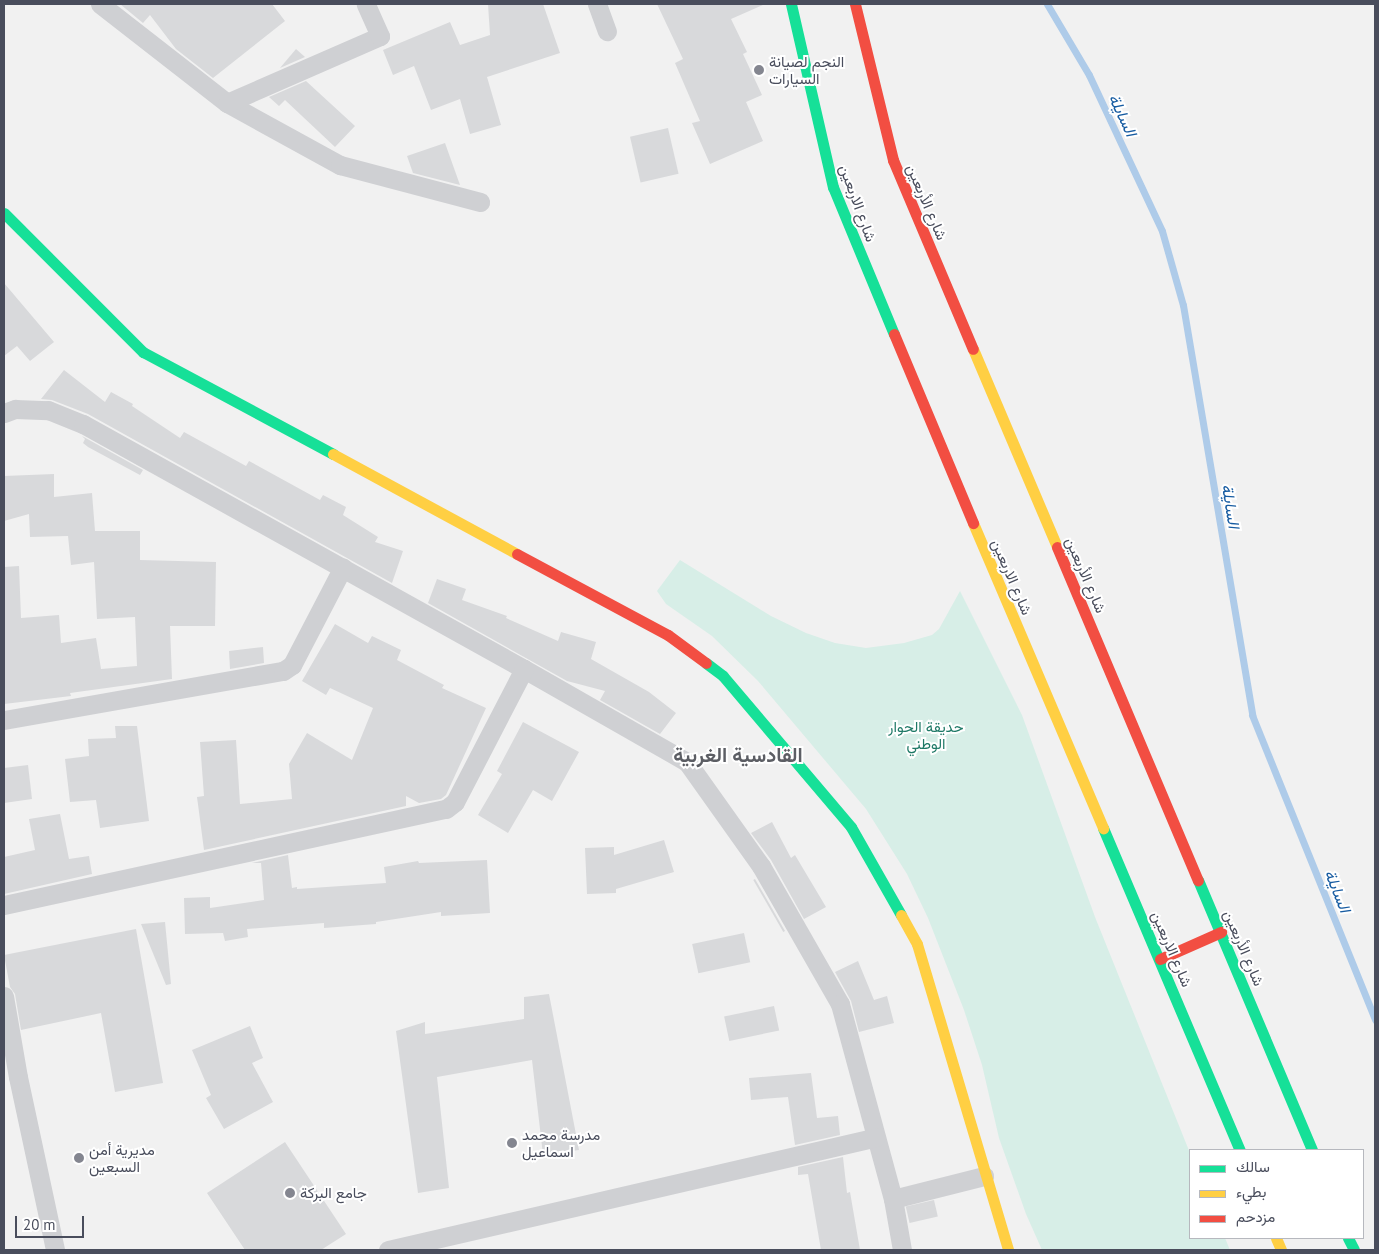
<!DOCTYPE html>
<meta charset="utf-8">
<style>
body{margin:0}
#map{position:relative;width:1379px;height:1254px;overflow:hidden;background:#f1f1f1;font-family:"PT Sans",Vazirmatn,sans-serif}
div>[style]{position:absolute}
.green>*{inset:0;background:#d7eee7}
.stream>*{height:7px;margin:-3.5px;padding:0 3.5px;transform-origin:3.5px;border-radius:3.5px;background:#aecbe9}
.building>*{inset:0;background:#d8d9db;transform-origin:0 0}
.street>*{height:19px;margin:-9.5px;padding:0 9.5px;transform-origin:9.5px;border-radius:9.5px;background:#cfd0d3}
.fast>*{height:11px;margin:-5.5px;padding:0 5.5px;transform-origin:5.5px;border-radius:5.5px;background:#16e098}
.slow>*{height:11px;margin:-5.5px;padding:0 5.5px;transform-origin:5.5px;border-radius:5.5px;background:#ffcf43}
.jam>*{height:11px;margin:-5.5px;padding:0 5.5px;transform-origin:5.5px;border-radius:5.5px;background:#f24e42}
.dots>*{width:14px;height:14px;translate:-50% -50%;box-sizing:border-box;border:2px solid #fff;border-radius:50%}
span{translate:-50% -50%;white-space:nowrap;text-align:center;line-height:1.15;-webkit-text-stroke:4px #fff;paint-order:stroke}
.poi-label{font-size:15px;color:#494d5c}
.left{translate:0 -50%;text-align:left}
.street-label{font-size:15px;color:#494d5c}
.park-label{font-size:15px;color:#1e7966}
.water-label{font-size:16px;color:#165ba1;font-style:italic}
.district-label{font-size:20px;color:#5c5e64;font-weight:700}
.frame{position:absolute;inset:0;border:5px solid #494d5c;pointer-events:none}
.legend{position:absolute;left:1189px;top:1149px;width:175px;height:90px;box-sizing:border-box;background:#fff;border:1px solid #b6b8be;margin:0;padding:6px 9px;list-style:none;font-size:15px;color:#494d5c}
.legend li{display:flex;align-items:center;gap:10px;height:25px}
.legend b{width:25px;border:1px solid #b6b8be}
.scale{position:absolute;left:15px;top:1216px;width:69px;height:22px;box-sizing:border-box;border:2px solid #494d5c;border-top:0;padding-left:6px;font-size:15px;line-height:18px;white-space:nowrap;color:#494d5c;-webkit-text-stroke:4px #fff;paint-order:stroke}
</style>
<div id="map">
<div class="green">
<div style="clip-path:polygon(680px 560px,771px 616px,806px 633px,835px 643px,866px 648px,904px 643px,932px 635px,939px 629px,960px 591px,1022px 715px,1095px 917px,1190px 1153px,1190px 1238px,1225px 1238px,1230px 1250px,1042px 1250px,1026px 1214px,999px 1138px,982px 1065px,964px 1010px,928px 918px,907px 874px,866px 809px,758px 681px,712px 636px,666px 604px,657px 591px)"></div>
</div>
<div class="stream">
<div style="left:1047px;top:4px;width:82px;rotate:59.4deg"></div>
<div style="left:1089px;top:75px;width:172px;rotate:64.9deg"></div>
<div style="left:1162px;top:231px;width:77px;rotate:74.2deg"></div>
<div style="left:1183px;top:305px;width:416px;rotate:80.4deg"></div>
<div style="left:1252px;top:715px;width:329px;rotate:68deg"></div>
</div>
<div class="building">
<div style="clip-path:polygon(120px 4px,272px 4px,285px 21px,213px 78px,176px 49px,150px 15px,143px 23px)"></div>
<div style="clip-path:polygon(488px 4px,543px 4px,560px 53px,487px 77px,501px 125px,470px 134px,460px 99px,431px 110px,414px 66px,393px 75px,383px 50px,450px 22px,460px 45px,490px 35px)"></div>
<div style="clip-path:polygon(657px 4px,765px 4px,731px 19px,747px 52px,743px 54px,762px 95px,746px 102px,763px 141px,710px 164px,692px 123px,700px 121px,675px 63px,683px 59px)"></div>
<div style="clip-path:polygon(296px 49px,305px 57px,280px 68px)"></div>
<div style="clip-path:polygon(306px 81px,355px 126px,335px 147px,285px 100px,279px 106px,269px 97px)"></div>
<div style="left:668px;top:128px;width:47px;height:39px;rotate:77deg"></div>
<div style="clip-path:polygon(445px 143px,460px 185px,413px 173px,407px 156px)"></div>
<div style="clip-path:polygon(4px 283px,54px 342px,30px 361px,17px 346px,4px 356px)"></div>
<div style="clip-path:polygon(64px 370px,105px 402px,111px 392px,133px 404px,132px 406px,180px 438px,184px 432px,246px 466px,249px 461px,320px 500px,323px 495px,346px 507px,343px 515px,378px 537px,375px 542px,403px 551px,392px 583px,88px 414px,52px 400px,41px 399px)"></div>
<div style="clip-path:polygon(82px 436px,143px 470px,140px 475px,88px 447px,83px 443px,85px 439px)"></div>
<div style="clip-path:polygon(54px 474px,54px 497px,92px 493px,95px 531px,140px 531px,140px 560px,216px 562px,215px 626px,170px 626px,172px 679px,70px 693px,71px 696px,4px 704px,4px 567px,19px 566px,21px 618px,59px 615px,61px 643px,96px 638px,101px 669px,137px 666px,135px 617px,97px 619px,94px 562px,71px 565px,68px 536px,30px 537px,29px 514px,4px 521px,4px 476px)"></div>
<div style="clip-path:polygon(437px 579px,466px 589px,462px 600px,507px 616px,506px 618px,558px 641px,561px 632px,596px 642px,591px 659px,649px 692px,676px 713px,660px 734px,600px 700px,605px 691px,567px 681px,428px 603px)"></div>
<div style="clip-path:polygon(335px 624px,368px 643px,372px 636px,401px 650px,397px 660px,444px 685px,442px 688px,486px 708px,446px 795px,441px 799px,419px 803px,406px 796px,406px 806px,204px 850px,197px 797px,204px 796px,200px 742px,236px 740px,240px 804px,292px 799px,289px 764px,307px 733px,352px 760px,373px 708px,330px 688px,326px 695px,302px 681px)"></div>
<div style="clip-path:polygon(263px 647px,264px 663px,230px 669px,229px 651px)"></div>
<div style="clip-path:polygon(523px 722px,579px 752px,552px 801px,533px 790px,508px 833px,478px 815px,502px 774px,497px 771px)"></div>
<div style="clip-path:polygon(115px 726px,137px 726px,149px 821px,100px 828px,96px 800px,70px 802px,65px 759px,89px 756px,88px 739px,116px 738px)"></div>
<div style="clip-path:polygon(28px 765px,32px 799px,4px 803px,4px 768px)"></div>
<div style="clip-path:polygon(60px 814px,69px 859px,89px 856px,92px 874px,4px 894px,4px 857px,35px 850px,29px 819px)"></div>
<div style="clip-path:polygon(772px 822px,791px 858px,795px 855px,826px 907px,804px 919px,771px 860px,751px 833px)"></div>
<div style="clip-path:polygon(664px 840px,674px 872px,616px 889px,616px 893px,587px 894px,585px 848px,614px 847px,614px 855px)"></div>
<div style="clip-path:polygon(288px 855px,292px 888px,297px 887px,297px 889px,386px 883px,384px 867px,418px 861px,419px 863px,487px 860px,490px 913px,441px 916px,441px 912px,376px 922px,376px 924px,324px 928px,324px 923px,247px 929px,248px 937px,225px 941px,223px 933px,185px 934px,184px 898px,210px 897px,210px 908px,264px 900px,261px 863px,252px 863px)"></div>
<div style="left:755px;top:879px;width:60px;height:2px;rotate:60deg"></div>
<div style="clip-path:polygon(165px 922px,171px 984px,166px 985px,141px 924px)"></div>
<div style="clip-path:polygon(136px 929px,163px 1083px,115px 1092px,101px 1013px,21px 1030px,15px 994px,10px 987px,4px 955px)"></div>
<div style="left:744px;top:933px;width:30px;height:53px;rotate:78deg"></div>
<div style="clip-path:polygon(858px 961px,874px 1000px,887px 996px,894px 1023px,859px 1032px,851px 1001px,835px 972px)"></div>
<div style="clip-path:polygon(549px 994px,579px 1150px,543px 1155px,532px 1060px,437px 1077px,449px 1188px,418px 1193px,396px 1031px,425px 1022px,425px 1034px,524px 1019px,524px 997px)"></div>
<div style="left:774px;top:1006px;width:25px;height:51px;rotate:78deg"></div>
<div style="clip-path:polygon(250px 1026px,263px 1058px,252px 1063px,273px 1102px,224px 1129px,206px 1098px,211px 1095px,192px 1050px)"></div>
<div style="clip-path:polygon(811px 1073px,817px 1118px,838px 1116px,840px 1135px,795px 1145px,788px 1097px,751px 1100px,749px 1078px)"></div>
<div style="clip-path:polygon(285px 1142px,346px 1234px,321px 1250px,245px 1250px,207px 1193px)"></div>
<div style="clip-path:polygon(843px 1157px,847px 1193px,850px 1192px,860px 1250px,821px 1250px,808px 1174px,798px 1175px,798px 1167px)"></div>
<div style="left:934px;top:1200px;width:17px;height:29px;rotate:77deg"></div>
</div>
<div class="street">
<div style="left:100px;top:4px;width:161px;rotate:37.9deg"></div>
<div style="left:227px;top:103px;width:129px;rotate:28.8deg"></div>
<div style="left:340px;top:165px;width:145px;rotate:14.8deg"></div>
<div style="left:597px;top:4px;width:29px;rotate:70deg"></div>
<div style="left:227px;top:103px;width:167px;rotate:-23.6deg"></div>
<div style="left:380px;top:36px;width:35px;rotate:-114deg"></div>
<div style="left:4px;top:413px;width:12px;rotate:-20deg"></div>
<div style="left:15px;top:409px;width:33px;rotate:2deg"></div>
<div style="left:48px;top:410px;width:38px;rotate:22deg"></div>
<div style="left:83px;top:424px;width:504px;rotate:29.05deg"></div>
<div style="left:524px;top:669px;width:188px;rotate:29.7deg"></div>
<div style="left:687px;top:762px;width:128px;rotate:54.6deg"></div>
<div style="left:761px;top:866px;width:159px;rotate:60.2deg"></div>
<div style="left:840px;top:1004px;width:202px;rotate:74.8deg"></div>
<div style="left:893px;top:1199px;width:52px;rotate:80deg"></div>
<div style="left:4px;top:720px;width:283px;rotate:-10deg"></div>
<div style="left:283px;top:671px;width:11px;rotate:-34deg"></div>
<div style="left:292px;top:665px;width:110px;rotate:-62.5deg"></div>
<div style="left:4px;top:905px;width:452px;rotate:-12.3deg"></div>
<div style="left:446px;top:809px;width:11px;rotate:-38deg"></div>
<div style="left:455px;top:802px;width:150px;rotate:-62.6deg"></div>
<div style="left:4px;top:996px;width:82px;rotate:80.2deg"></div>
<div style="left:18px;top:1077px;width:177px;rotate:77.9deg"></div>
<div style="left:893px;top:1199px;width:94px;rotate:-14.2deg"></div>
<div style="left:388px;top:1250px;width:500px;rotate:-13deg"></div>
</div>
<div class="fast">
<div style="left:791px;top:4px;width:188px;rotate:77.1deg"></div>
<div style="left:833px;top:187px;width:159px;rotate:67.5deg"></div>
<div style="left:4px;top:213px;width:197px;rotate:45deg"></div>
<div style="left:143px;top:352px;width:216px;rotate:28.2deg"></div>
<div style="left:706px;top:663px;width:21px;rotate:37deg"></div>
<div style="left:723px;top:676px;width:198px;rotate:49.7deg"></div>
<div style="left:851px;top:827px;width:101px;rotate:60.4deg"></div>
<div style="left:1103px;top:828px;width:350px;rotate:67deg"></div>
<div style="left:1198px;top:880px;width:293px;rotate:67.1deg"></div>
<div style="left:1348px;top:1238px;width:13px;rotate:63deg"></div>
</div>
<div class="slow">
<div style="left:973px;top:349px;width:215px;rotate:67deg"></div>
<div style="left:333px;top:454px;width:209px;rotate:28.5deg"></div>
<div style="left:973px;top:523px;width:332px;rotate:66.9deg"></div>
<div style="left:901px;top:915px;width:33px;rotate:61deg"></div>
<div style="left:917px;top:944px;width:319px;rotate:73.4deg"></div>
<div style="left:1276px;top:1238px;width:13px;rotate:67deg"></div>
</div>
<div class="jam">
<div style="left:855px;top:4px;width:161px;rotate:76.3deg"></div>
<div style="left:893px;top:160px;width:205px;rotate:67.1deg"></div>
<div style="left:894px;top:334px;width:205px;rotate:67.3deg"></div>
<div style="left:1057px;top:547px;width:362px;rotate:67.1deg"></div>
<div style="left:517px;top:554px;width:171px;rotate:28.2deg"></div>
<div style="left:668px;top:635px;width:47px;rotate:36.4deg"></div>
<div style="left:1160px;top:959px;width:67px;rotate:-23.9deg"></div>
</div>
<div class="dots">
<div style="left:759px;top:70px;background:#848690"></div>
<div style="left:512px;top:1143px;background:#848690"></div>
<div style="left:79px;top:1158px;background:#848690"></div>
<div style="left:290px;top:1193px;background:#848690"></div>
</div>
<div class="poi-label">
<span class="left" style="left:769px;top:70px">النجم لصيانة<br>السيارات</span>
<span class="left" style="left:522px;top:1143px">مدرسة محمد<br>اسماعيل</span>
<span class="left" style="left:89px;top:1158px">مديرية أمن<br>السبعين</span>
<span class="left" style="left:300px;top:1193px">جامع البركة</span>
</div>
<div class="street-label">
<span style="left:927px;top:202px;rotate:67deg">شارع الأربعين</span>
<span style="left:858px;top:203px;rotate:70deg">شارع الاربعين</span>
<span style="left:1086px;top:575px;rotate:67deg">شارع الأربعين</span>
<span style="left:1012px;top:577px;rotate:67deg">شارع الاربعين</span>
<span style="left:1244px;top:948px;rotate:67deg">شارع الأربعين</span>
<span style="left:1172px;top:949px;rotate:67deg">شارع الاربعين</span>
</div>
<div class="park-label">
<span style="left:926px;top:735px">حديقة الحوار<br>الوطني</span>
</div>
<div class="water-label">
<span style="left:1123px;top:115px;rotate:65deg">السايلة</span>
<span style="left:1231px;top:506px;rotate:81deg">السايلة</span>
<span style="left:1338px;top:891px;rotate:68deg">السايلة</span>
</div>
<div class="district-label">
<span style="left:738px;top:755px">القادسية الغربية</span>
</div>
<div class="frame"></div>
<ul class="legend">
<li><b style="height:6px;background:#16e098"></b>سالك</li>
<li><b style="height:6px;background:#ffcf43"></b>بطيء</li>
<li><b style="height:6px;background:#f24e42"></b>مزدحم</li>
</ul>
<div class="scale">20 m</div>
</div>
